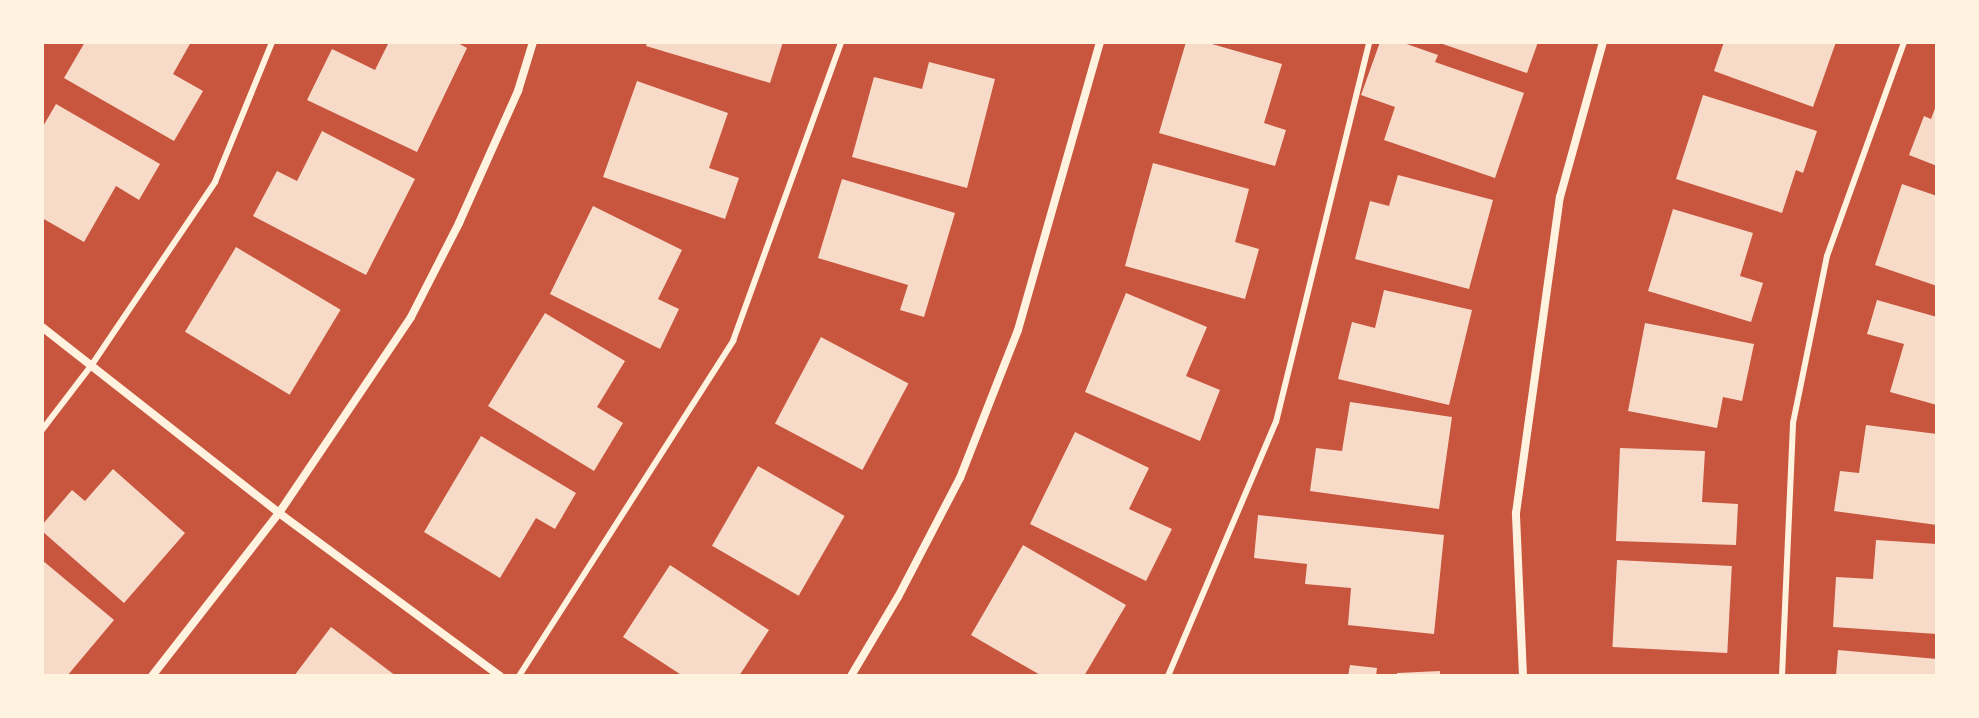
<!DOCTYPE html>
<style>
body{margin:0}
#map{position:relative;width:1979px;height:718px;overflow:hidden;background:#c8553d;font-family:Roboto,sans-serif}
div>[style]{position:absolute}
.building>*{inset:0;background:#f7dbc8;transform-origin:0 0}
.service>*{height:6px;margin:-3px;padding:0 3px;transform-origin:3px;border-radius:3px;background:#fff3e0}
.minor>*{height:8px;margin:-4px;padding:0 4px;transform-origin:4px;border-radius:4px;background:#fff3e0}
span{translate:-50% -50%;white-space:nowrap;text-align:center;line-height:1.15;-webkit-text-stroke:8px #fff3e0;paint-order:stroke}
.frame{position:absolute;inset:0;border:44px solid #fff3e0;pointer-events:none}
</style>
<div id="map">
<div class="building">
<div style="clip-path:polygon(85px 42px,191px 42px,173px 74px,203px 91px,174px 141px,64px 78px)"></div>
<div style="clip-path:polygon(389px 42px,456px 42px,467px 48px,417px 152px,307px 100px,332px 49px,375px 70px)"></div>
<div style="clip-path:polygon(647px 42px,783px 42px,770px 83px,646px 46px)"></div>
<div style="clip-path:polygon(1186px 42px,1205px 42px,1282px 64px,1264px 123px,1286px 130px,1275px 166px,1159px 133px)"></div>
<div style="clip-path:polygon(1380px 42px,1401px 42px,1438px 55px,1435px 62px,1524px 93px,1495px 178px,1384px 140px,1395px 107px,1361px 95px)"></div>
<div style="clip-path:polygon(1437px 42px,1538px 42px,1527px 73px)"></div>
<div style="clip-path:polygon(1724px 42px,1836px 42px,1813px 107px,1714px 71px)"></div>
<div style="clip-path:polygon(929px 62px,995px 79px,967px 188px,852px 157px,874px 77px,922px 89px)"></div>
<div style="clip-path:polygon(637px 81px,728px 113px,709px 168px,739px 178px,725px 219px,603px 177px)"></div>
<div style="clip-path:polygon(1703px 95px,1817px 131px,1803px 173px,1796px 170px,1782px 213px,1676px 179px)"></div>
<div style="clip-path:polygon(1937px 103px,1937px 166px,1909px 155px,1924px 116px,1931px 119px)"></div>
<div style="clip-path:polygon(56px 104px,160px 164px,139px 200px,116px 186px,84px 242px,42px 218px,42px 128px)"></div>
<div style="clip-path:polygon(322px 131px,415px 179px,366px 275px,253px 216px,277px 171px,297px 181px)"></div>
<div style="clip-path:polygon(1153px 163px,1249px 189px,1235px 242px,1259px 249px,1245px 299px,1125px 266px)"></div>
<div style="clip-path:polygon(1398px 175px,1493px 200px,1469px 289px,1355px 259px,1370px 201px,1389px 206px)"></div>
<div style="clip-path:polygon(842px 179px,955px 213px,924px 317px,900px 310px,908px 285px,818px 258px)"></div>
<div style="clip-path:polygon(1902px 184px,1937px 196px,1937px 286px,1875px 265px)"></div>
<div style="clip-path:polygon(593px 206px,682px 250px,658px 299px,679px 309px,660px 349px,550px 294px)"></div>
<div style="clip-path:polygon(1673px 209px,1753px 233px,1740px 276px,1763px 283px,1751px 322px,1648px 291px)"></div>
<div style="left:236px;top:247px;width:122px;height:99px;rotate:31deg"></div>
<div style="clip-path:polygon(1384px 290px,1472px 310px,1449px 405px,1338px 379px,1352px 322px,1375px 328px)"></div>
<div style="clip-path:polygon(1126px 293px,1207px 327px,1186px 376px,1220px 390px,1200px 441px,1085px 392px)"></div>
<div style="clip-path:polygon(1877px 300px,1937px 317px,1937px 405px,1890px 392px,1904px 344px,1867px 334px)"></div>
<div style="clip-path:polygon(545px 313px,625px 361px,597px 407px,623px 423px,594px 471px,488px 406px)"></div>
<div style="clip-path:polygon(1645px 323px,1754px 344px,1742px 401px,1723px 397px,1717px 428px,1628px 411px)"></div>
<div style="left:821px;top:337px;width:99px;height:98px;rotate:28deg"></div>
<div style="clip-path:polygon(1350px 402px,1452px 417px,1439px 509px,1310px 491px,1316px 448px,1342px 451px)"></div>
<div style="clip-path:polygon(1866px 425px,1937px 434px,1937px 525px,1834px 511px,1840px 471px,1859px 473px)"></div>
<div style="clip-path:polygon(1075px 432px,1149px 468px,1129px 509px,1172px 529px,1146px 581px,1030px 524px)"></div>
<div style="clip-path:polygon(481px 436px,576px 493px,555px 529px,536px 518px,500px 578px,424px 532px)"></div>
<div style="clip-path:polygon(1620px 448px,1705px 451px,1702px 502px,1738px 504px,1736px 545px,1616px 541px)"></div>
<div style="left:758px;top:466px;width:100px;height:92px;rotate:30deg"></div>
<div style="clip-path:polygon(113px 469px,185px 533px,124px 603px,42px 531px,42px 525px,72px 490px,85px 501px)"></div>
<div style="clip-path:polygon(1258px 515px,1444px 535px,1434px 634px,1348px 625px,1351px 588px,1305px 584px,1307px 564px,1254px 558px)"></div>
<div style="clip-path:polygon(1876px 540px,1937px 544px,1937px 634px,1833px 627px,1836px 577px,1873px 579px)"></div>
<div style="clip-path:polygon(1023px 545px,1126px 605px,1084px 676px,1042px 676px,971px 635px)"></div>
<div style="clip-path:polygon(42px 560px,114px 620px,67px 676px,42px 676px)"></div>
<div style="left:1617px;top:560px;width:115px;height:87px;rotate:3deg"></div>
<div style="clip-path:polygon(670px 565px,769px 630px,739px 676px,683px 676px,623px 637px)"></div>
<div style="clip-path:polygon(331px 627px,396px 676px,294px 676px)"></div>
<div style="clip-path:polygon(1838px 650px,1937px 659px,1937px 676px,1836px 676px)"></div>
<div style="clip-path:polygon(1350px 665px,1377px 668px,1376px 676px,1348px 676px)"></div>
<div style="clip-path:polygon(1440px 671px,1440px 676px,1397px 676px,1397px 673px)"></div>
</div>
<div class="service">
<div style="left:42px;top:430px;width:81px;rotate:-52.6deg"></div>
<div style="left:91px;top:366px;width:222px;rotate:-56deg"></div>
<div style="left:215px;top:182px;width:151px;rotate:-67.8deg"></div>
<div style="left:519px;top:676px;width:398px;rotate:-57.4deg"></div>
<div style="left:733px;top:341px;width:318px;rotate:-70.1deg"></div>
<div style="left:1168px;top:676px;width:276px;rotate:-67deg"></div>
<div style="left:1276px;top:422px;width:391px;rotate:-76.2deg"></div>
<div style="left:1782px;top:676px;width:253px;rotate:-87.5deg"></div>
<div style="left:1793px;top:423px;width:170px;rotate:-78.5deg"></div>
<div style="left:1827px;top:256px;width:227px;rotate:-70.2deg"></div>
</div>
<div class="minor">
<div style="left:42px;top:327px;width:301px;rotate:38.1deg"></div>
<div style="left:279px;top:513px;width:275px;rotate:36.4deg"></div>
<div style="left:152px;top:676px;width:207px;rotate:-52.1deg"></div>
<div style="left:279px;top:513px;width:236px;rotate:-56deg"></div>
<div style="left:411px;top:317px;width:106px;rotate:-62.9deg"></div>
<div style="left:459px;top:223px;width:145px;rotate:-65.9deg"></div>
<div style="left:518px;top:91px;width:51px;rotate:-73deg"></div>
<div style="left:851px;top:676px;width:92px;rotate:-59.3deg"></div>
<div style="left:898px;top:597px;width:134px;rotate:-62.5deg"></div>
<div style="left:960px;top:478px;width:159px;rotate:-68.6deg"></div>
<div style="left:1018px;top:330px;width:299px;rotate:-74.1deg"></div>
<div style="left:1523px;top:676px;width:163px;rotate:-92.5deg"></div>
<div style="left:1516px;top:513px;width:319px;rotate:-82.1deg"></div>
<div style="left:1560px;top:197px;width:161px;rotate:-74.5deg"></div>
</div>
<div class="frame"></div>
</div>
